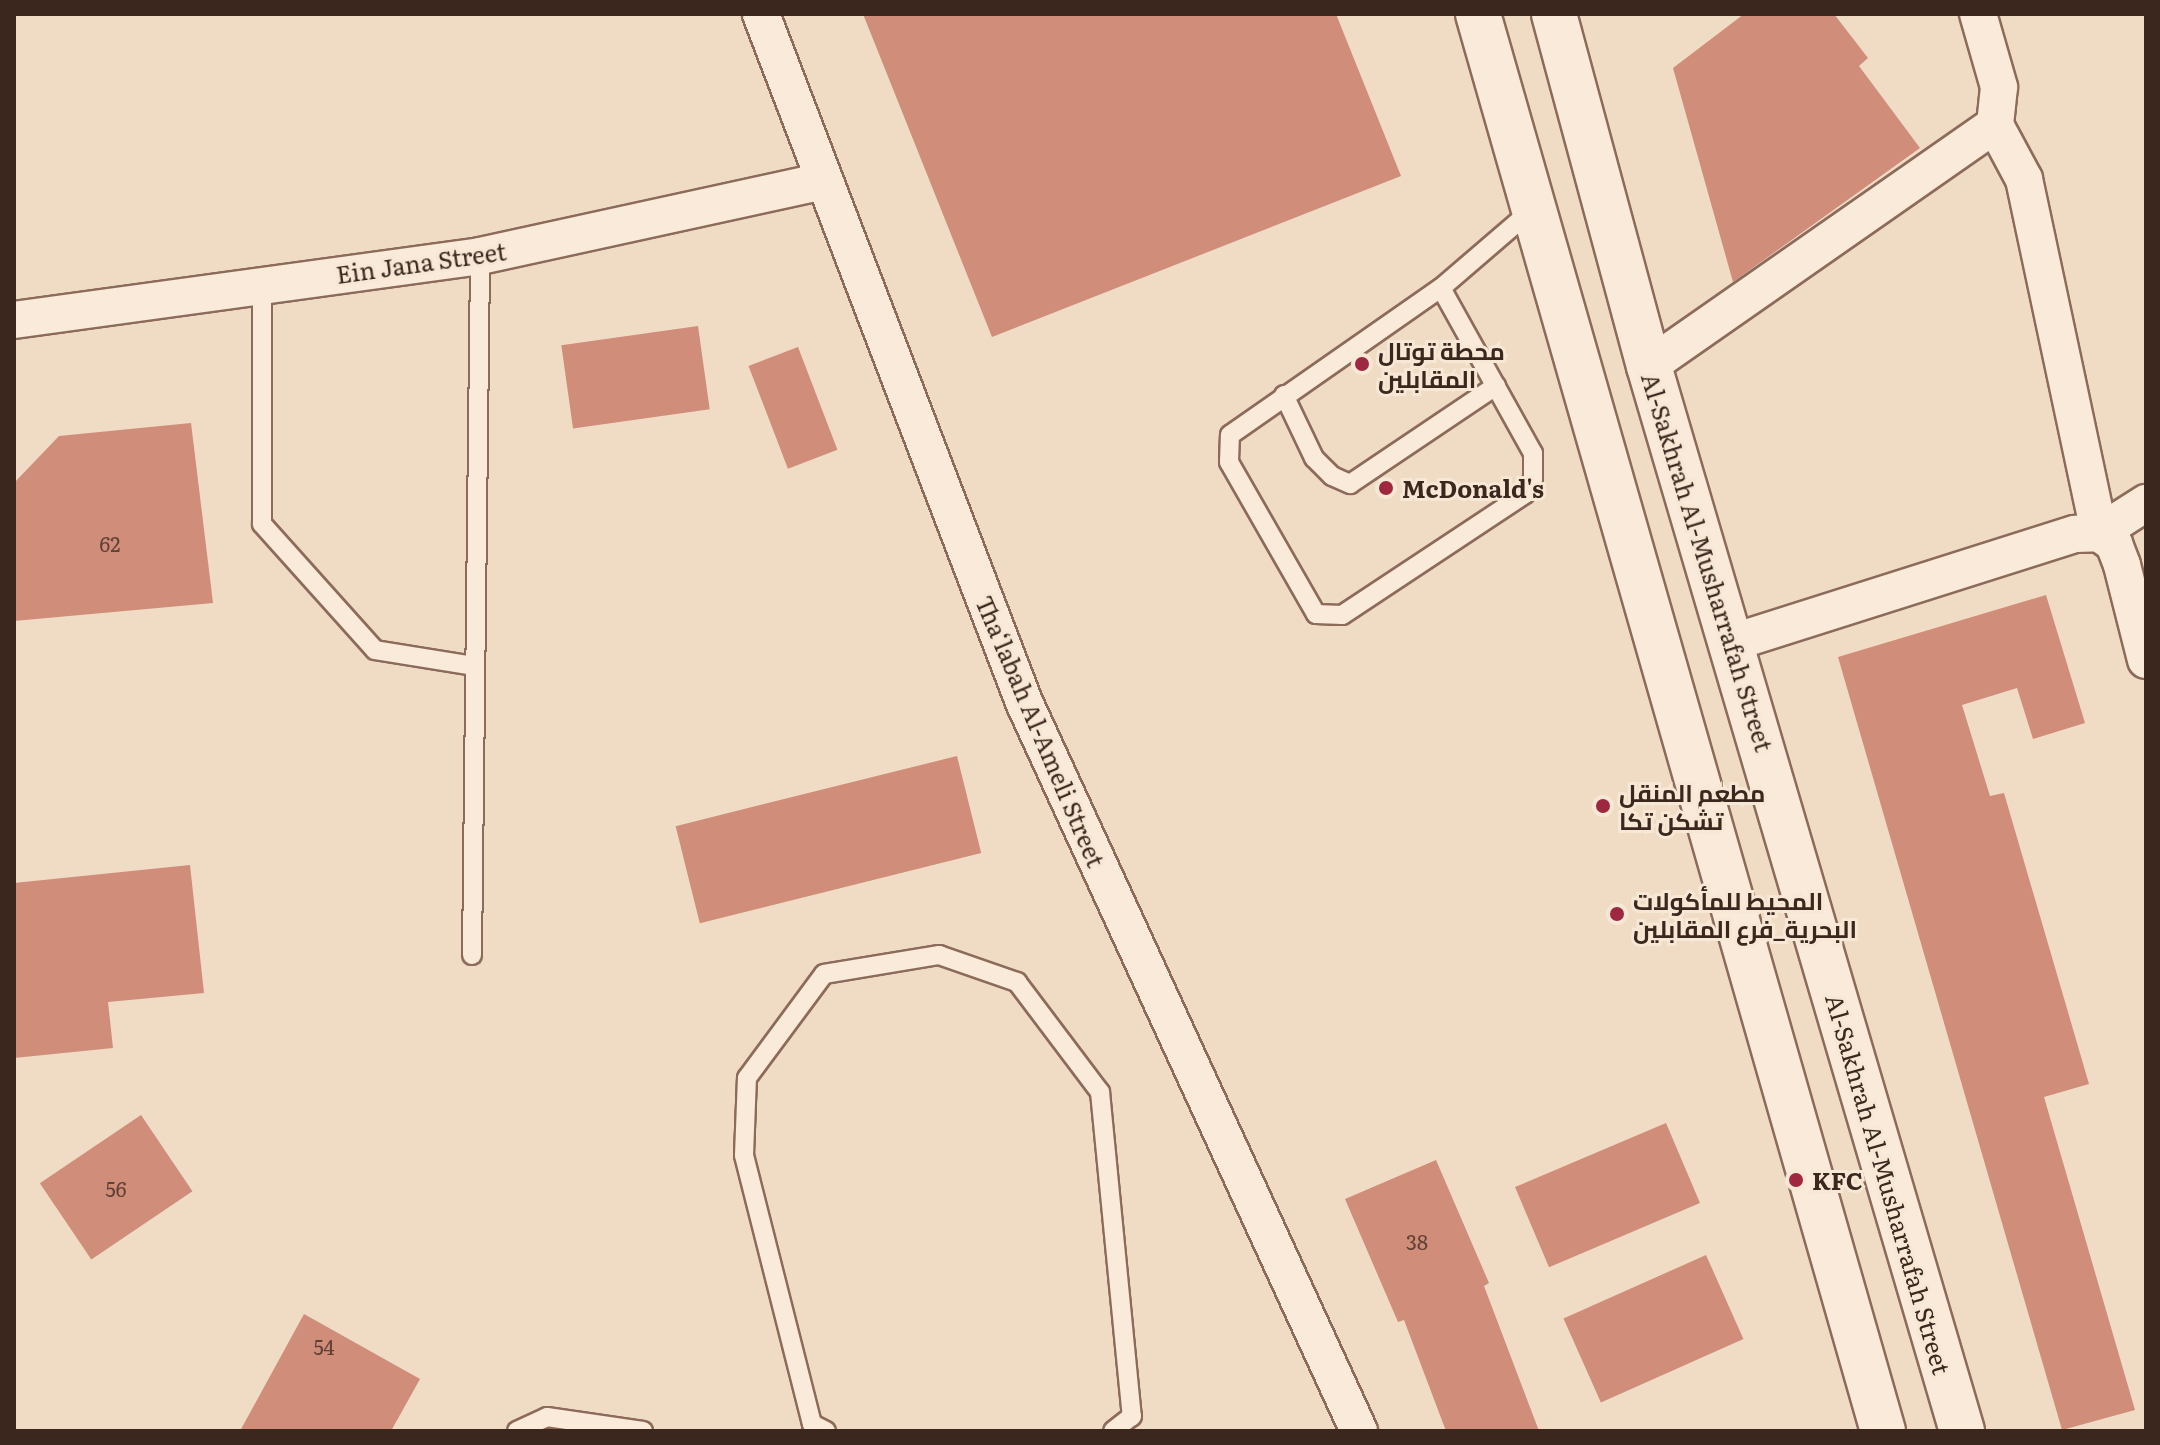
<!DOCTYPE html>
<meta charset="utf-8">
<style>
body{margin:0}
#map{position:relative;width:2160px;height:1445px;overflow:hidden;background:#f0dbc5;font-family:Literata,Cairo,serif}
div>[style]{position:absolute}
.building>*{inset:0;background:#cf8d7a;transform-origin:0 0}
.roads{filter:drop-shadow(2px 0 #8c6b5a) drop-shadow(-2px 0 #8c6b5a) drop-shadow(0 2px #8c6b5a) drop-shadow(0 -2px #8c6b5a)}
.service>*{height:18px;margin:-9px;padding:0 9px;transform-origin:9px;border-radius:9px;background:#faead9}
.minor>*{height:36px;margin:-18px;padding:0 18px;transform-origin:18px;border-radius:18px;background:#faead9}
.secondary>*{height:44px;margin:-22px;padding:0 22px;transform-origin:22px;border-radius:22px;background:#faead9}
.dots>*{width:22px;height:22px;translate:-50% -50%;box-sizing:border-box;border:4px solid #f7e7d5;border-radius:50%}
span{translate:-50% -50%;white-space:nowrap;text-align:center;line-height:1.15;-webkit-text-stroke:6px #f7e7d5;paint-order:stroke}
.number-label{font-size:20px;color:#614036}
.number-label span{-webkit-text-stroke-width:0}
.street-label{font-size:24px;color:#3c271f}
.poi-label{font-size:24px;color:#3c271f;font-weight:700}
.left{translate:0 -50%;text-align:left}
.frame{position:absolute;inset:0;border:16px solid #3c271f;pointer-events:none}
</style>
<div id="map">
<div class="building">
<div style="clip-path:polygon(863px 14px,1336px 14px,1401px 176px,992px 337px)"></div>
<div style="clip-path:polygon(1744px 14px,1834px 14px,1868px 58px,1859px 66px,1920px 148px,1733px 282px,1673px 68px)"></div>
<div style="left:698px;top:326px;width:84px;height:138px;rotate:82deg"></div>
<div style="left:798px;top:347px;width:110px;height:53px;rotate:69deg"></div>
<div style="clip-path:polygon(191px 423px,213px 603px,14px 621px,14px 483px,59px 436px)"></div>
<div style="clip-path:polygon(2046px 595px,2085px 723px,2033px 739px,2017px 688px,1962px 705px,1990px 796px,2004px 793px,2089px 1084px,2044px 1097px,2135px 1410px,2062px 1430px,1838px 657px)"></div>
<div style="left:957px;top:756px;width:100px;height:290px;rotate:76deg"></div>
<div style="clip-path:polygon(190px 865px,204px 993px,108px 1002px,113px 1048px,14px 1058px,14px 883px)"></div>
<div style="left:141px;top:1115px;width:92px;height:122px;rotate:56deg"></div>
<div style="left:1666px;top:1123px;width:87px;height:164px;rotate:67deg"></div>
<div style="clip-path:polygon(1436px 1160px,1489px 1283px,1484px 1286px,1539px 1431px,1446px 1431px,1404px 1320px,1398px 1322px,1345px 1199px)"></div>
<div style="left:1706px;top:1255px;width:92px;height:156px;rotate:66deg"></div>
<div style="clip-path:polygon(304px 1314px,420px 1379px,391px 1431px,240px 1431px)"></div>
</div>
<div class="roads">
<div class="service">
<div style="left:262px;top:284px;width:240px;rotate:90deg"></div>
<div style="left:262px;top:524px;width:169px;rotate:48.1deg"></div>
<div style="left:375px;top:650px;width:100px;rotate:9.2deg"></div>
<div style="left:1441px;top:288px;width:189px;rotate:60.9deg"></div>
<div style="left:1533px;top:453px;width:26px;rotate:90deg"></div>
<div style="left:1533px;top:479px;width:17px;rotate:118deg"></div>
<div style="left:1525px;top:494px;width:219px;rotate:146.5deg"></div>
<div style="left:1342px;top:615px;width:26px;rotate:-178deg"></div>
<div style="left:1316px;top:614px;width:175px;rotate:-119.8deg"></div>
<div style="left:1229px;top:462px;width:27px;rotate:-88deg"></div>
<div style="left:1230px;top:435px;width:257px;rotate:-34.9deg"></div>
<div style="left:1441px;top:288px;width:121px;rotate:-40.7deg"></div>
<div style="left:1284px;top:395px;width:70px;rotate:64.5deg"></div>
<div style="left:1314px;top:458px;width:25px;rotate:45deg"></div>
<div style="left:1332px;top:476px;width:20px;rotate:24deg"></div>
<div style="left:1350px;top:484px;width:176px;rotate:-33.9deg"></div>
<div style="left:472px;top:955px;width:699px;rotate:-89.34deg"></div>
<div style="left:517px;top:1431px;width:33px;rotate:-25deg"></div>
<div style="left:547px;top:1417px;width:97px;rotate:8.3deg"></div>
<div style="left:826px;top:1431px;width:16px;rotate:-153deg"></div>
<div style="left:812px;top:1424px;width:277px;rotate:-104.2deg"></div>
<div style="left:744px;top:1155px;width:77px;rotate:-87.8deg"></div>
<div style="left:747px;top:1078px;width:129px;rotate:-53.5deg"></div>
<div style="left:824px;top:974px;width:117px;rotate:-9.4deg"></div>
<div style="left:939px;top:955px;width:83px;rotate:19.1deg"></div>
<div style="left:1017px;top:982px;width:138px;rotate:53deg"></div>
<div style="left:1100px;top:1092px;width:326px;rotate:84.4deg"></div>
<div style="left:1132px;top:1416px;width:24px;rotate:142deg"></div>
</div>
<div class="minor">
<div style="left:761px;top:14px;width:737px;rotate:69.08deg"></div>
<div style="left:1024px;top:702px;width:802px;rotate:65.32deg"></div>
<div style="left:1995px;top:125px;width:61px;rotate:61.8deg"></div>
<div style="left:2024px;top:179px;width:362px;rotate:78deg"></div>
<div style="left:2099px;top:533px;width:19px;rotate:36deg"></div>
<div style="left:2114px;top:544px;width:22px;rotate:69deg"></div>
<div style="left:2122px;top:565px;width:98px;rotate:75.8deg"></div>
<div style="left:14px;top:320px;width:470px;rotate:-7.8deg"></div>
<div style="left:480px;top:256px;width:352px;rotate:-12.3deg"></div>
<div style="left:1649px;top:366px;width:422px;rotate:-34.9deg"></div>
<div style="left:1995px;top:125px;width:38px;rotate:-84deg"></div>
<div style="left:1999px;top:87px;width:76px;rotate:-106deg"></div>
<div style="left:1734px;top:642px;width:358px;rotate:-17.6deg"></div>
<div style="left:2075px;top:534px;width:24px;rotate:-2deg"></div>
<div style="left:2099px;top:533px;width:56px;rotate:-32.6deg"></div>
</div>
<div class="secondary">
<div style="left:1478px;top:14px;width:1474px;rotate:74.05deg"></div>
<div style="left:1554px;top:14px;width:365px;rotate:74.9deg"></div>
<div style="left:1649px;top:366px;width:1110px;rotate:73.62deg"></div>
</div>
</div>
<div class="dots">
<div style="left:1362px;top:364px;background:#9d2840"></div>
<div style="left:1386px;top:488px;background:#9d2840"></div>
<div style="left:1603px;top:806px;background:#9d2840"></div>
<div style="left:1617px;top:914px;background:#9d2840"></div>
<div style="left:1796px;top:1180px;background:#9d2840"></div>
</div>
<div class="number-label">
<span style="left:110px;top:543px">62</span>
<span style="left:116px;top:1188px">56</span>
<span style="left:1417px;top:1241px">38</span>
<span style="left:324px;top:1346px">54</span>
</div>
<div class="street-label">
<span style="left:421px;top:262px;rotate:-8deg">Ein Jana Street</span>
<span style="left:1708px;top:562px;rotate:73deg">Al-Sakhrah Al-Musharrafah Street</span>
<span style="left:1041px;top:731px;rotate:67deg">Tha‘labah Al-Ameli Street</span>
<span style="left:1889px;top:1184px;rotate:74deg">Al-Sakhrah Al-Musharrafah Street</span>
</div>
<div class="poi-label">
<span class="left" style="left:1378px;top:364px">محطة توتال<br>المقابلين</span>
<span class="left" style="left:1402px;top:488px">McDonald's</span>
<span class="left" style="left:1619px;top:806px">مطعم المنقل<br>تشكن تكا</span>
<span class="left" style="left:1633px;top:914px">المحيط للمأكولات<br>البحرية_فرع المقابلين</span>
<span class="left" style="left:1812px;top:1180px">KFC</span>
</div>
<div class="frame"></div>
</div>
